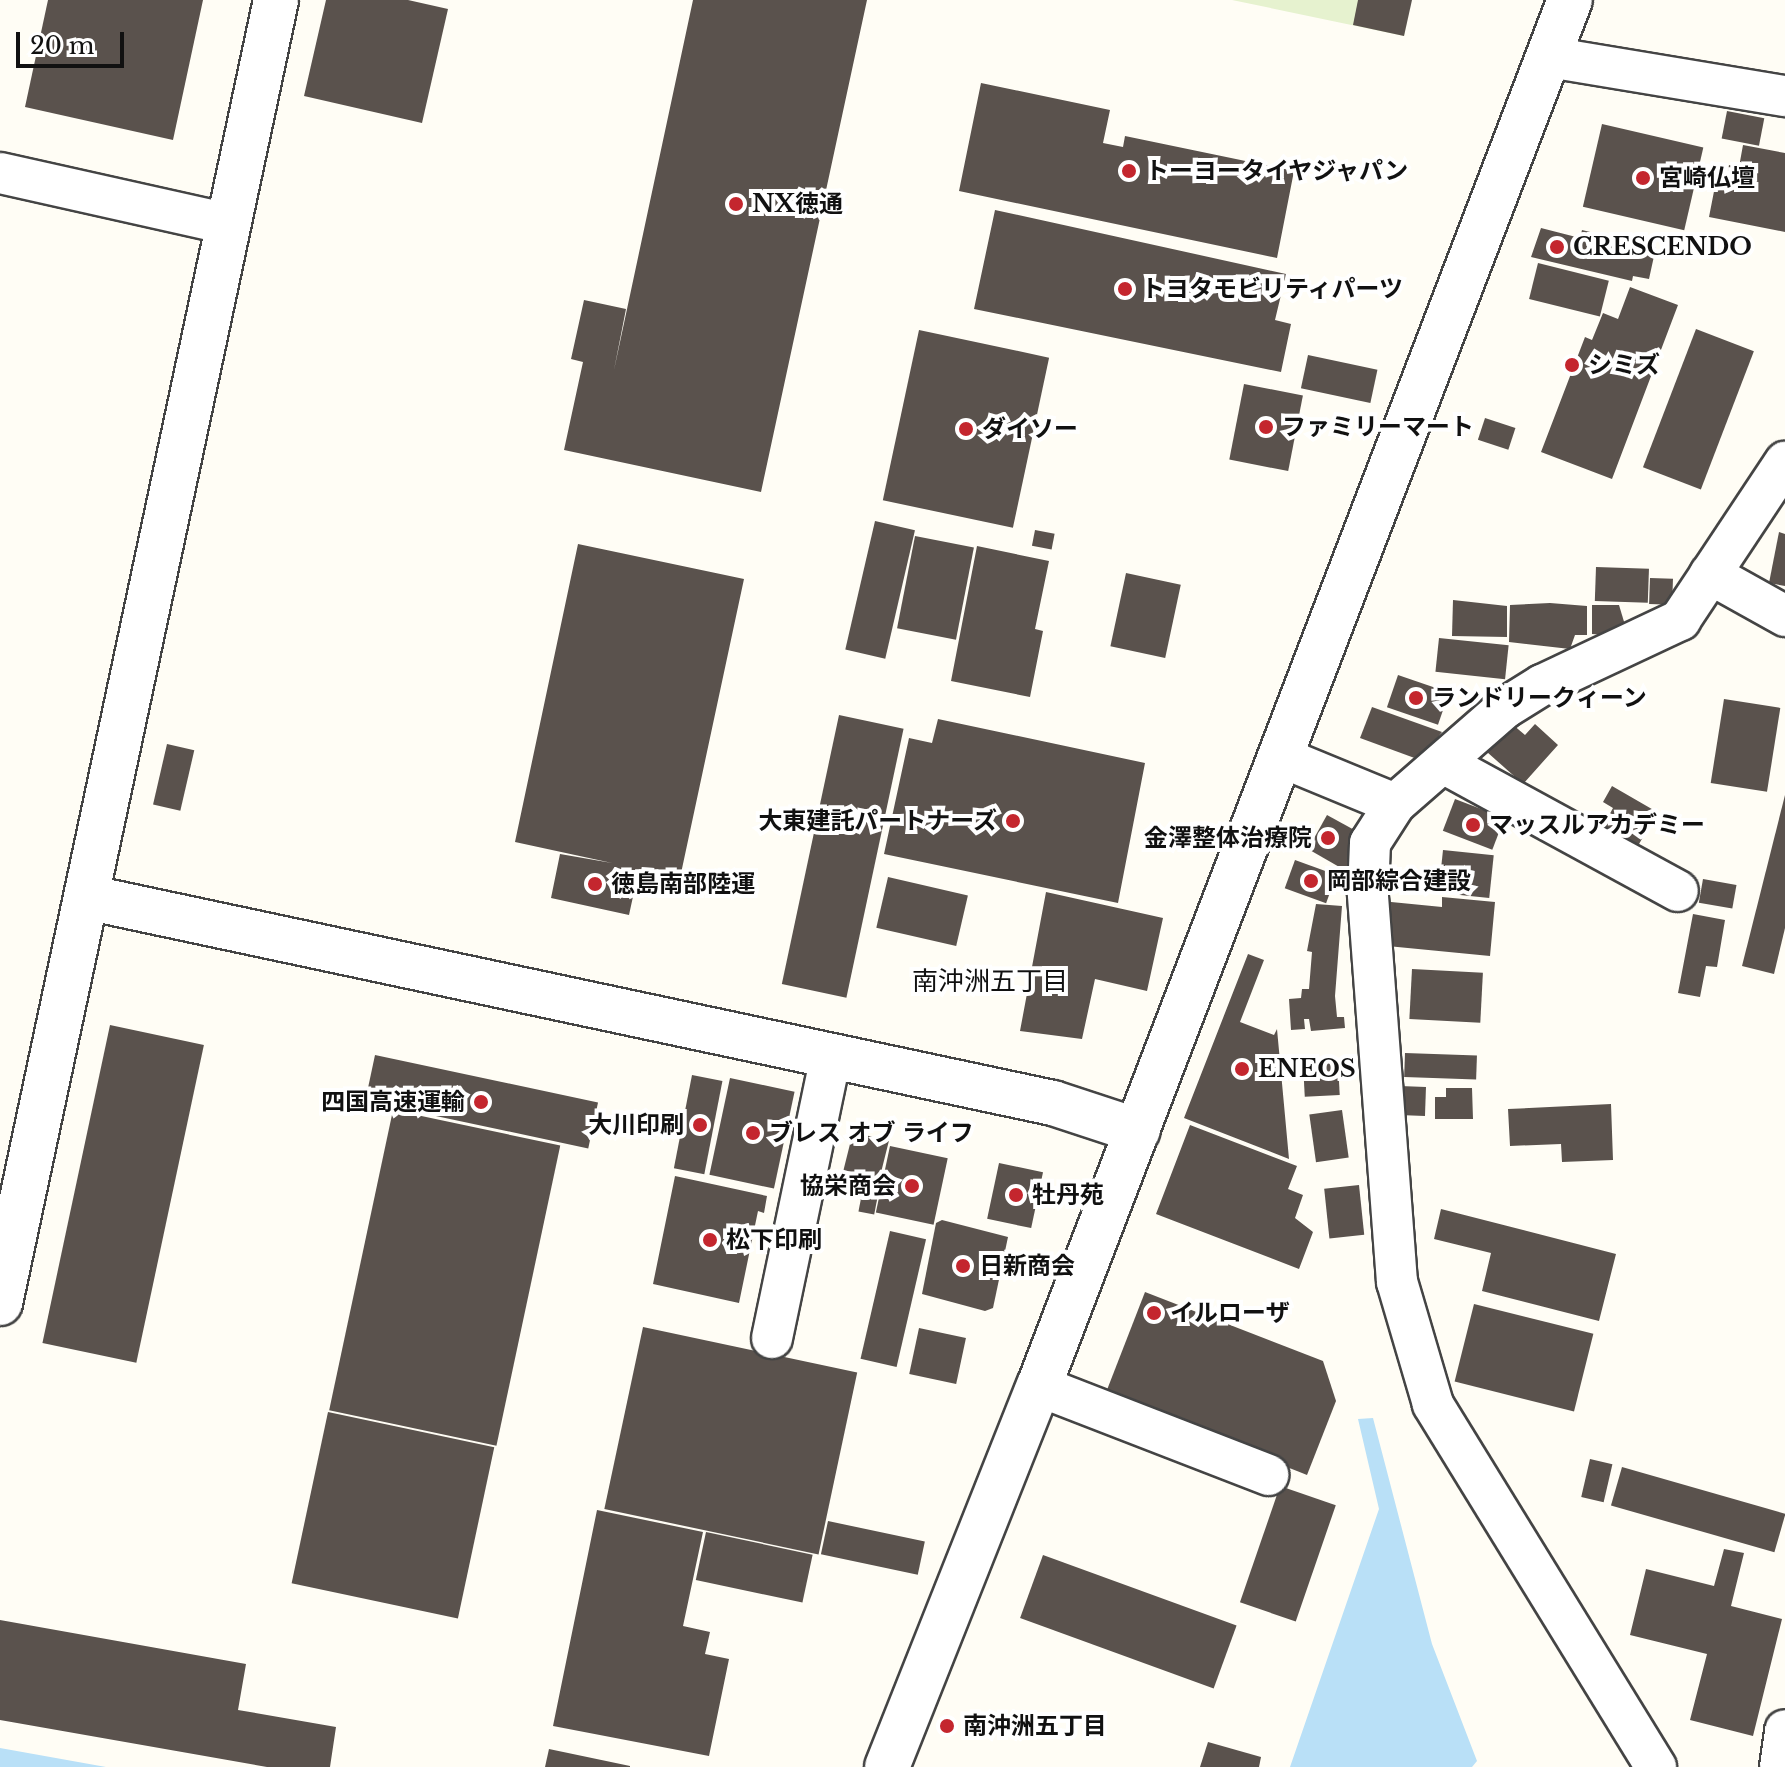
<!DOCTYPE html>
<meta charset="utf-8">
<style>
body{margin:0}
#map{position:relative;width:1785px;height:1767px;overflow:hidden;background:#fffdf5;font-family:"Libre Baskerville","Noto Sans JP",serif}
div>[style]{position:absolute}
.pitch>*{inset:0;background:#e6f2cf}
.water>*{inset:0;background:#b9e0f7}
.building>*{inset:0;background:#5a524d;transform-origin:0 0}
.roads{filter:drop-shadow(2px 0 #444) drop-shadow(-2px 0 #444) drop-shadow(0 2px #444) drop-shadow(0 -2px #444)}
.minor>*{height:40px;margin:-20px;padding:0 20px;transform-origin:20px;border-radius:20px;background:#fff}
.tertiary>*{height:44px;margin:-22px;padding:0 22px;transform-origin:22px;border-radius:22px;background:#fff}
.dots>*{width:22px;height:22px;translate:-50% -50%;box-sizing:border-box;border:4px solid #fff;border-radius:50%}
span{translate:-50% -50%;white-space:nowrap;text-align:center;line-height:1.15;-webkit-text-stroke:8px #fff;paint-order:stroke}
.poi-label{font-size:24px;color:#111;font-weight:700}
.left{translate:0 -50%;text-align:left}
.right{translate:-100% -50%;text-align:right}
.neighbourhood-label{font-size:26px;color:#111}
.scale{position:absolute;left:16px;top:32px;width:108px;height:36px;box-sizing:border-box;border:4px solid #111;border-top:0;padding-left:10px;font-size:24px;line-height:28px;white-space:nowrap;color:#111;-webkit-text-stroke:6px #fff;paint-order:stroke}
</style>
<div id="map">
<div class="pitch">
<div style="clip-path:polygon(1232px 0,1411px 0,1404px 36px)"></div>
</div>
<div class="water">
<div style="clip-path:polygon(1373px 1418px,1432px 1644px,1477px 1761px,1472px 1767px,1290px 1767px,1379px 1509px,1358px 1419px)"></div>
<div style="clip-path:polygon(0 1748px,106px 1767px,0 1767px)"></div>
</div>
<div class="building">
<div style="clip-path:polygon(48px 0,203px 0,173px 140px,25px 107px)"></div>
<div style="clip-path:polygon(326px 0,408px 0,448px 9px,422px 123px,304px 96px)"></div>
<div style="clip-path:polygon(693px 0,867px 0,761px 492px,564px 450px,583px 362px,571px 359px,584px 300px,626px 309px,614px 370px)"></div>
<div style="clip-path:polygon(1358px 0,1412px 0,1404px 36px,1353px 25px)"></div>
<div style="clip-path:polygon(981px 83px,1110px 110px,1103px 143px,1123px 147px,1125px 136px,1294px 171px,1277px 258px,959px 191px)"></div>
<div style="left:1727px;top:111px;width:38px;height:28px;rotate:11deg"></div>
<div style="left:1602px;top:124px;width:104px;height:85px;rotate:13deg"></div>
<div style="clip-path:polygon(1743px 145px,1785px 153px,1785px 232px,1709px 217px,1717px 176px,1727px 178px,1729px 165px,1739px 167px)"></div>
<div style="clip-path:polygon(995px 210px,1286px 274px,1275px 320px,1291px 324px,1281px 372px,974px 309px)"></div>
<div style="clip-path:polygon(1541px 228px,1580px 238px,1582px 230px,1627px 241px,1628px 235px,1642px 238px,1641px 244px,1656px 247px,1649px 279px,1633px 276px,1632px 281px,1531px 257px)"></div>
<div style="left:1538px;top:263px;width:73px;height:37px;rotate:14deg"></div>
<div style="clip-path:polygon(1630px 287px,1678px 305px,1612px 479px,1541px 452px,1585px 337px,1592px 340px,1603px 313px,1618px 319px)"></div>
<div style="left:1696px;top:329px;width:62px;height:148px;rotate:21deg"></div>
<div style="left:919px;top:330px;width:133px;height:174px;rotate:12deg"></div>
<div style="left:1308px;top:355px;width:71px;height:34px;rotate:12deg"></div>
<div style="left:1244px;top:384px;width:60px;height:77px;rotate:11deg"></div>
<div style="left:1485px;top:418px;width:32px;height:23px;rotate:18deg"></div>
<div style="left:875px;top:521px;width:41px;height:132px;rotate:13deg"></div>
<div style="left:1035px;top:530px;width:20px;height:16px;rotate:11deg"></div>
<div style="clip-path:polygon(1779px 532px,1785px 534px,1785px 586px,1769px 583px)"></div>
<div style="left:915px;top:536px;width:60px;height:94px;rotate:11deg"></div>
<div style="clip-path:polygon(578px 544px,744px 579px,680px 878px,639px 869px,629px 915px,551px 898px,560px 854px,612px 863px,515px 842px)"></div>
<div style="clip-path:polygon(977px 546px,1049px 561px,1035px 629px,1043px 631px,1030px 697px,951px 681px)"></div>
<div style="left:1596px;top:567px;width:53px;height:34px;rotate:2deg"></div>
<div style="left:1126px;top:573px;width:56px;height:75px;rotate:12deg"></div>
<div style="left:1650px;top:578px;width:23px;height:26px;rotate:2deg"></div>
<div style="clip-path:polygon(1453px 600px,1507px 606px,1507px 637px,1452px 636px)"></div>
<div style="clip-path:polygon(1550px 603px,1587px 606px,1587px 635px,1575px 635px,1570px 649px,1509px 642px,1510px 605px)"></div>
<div style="clip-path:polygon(1592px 605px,1619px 605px,1625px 625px,1607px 635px,1592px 634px)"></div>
<div style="left:1439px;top:638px;width:70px;height:34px;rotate:6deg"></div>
<div style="left:1398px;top:675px;width:54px;height:34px;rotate:19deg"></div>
<div style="left:1724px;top:699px;width:57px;height:85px;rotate:9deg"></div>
<div style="clip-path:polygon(1372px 707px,1442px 732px,1420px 760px,1360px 738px)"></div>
<div style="left:839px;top:715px;width:66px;height:275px;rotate:12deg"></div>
<div style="clip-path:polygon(938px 719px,1145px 763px,1118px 903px,884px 854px,909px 738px,932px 743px)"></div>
<div style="clip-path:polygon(1512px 724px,1525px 735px,1535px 724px,1558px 745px,1523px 784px,1487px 752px)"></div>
<div style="left:167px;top:744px;width:28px;height:62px;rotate:13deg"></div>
<div style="clip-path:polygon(1612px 786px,1657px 812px,1634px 853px,1599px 834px,1613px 808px,1603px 802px)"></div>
<div style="clip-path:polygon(1785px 795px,1785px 928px,1774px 974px,1742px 966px)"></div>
<div style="left:1455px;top:799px;width:53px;height:34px;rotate:21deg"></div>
<div style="clip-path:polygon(1327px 815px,1358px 832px,1348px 872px,1308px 849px)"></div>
<div style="left:1443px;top:850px;width:51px;height:43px;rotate:6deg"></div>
<div style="left:1295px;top:860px;width:44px;height:30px;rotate:20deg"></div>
<div style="left:888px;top:877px;width:82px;height:52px;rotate:13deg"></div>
<div style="left:1703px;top:879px;width:34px;height:24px;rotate:10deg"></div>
<div style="clip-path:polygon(1046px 892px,1163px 918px,1147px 991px,1095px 979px,1082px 1039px,1020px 1031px)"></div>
<div style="clip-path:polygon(1442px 897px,1495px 902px,1490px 956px,1377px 945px,1381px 901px,1442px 907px)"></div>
<div style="clip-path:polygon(1316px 904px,1342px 906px,1335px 996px,1337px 1017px,1344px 1017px,1345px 1028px,1311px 1031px,1309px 1019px,1304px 1019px,1305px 1029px,1291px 1030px,1289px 999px,1301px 998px,1302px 989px,1309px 989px,1312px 952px,1307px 951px)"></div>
<div style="clip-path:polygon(1693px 914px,1725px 920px,1717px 967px,1706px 966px,1700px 997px,1678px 993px)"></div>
<div style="clip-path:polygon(1248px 954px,1264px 960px,1240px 1022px,1274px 1035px,1277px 1029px,1289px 1159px,1184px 1118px)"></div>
<div style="left:1412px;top:969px;width:71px;height:50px;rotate:3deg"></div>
<div style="left:110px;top:1025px;width:96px;height:325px;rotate:12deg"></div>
<div style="left:1405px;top:1053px;width:72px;height:24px;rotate:2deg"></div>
<div style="left:375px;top:1055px;width:228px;height:47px;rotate:12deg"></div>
<div style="left:1338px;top:1062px;width:33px;height:35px;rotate:87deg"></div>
<div style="left:692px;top:1075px;width:31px;height:95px;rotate:11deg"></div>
<div style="left:730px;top:1078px;width:66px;height:99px;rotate:12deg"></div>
<div style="left:1400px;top:1086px;width:26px;height:29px;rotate:2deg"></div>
<div style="clip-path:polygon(1446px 1088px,1472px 1088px,1473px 1119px,1435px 1119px,1435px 1097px,1446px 1097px)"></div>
<div style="clip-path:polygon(1611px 1104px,1613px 1160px,1562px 1162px,1561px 1144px,1510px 1146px,1508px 1109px)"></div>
<div style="left:393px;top:1110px;width:171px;height:307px;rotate:12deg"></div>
<div style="left:1342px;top:1110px;width:48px;height:33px;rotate:82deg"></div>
<div style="clip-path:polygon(1190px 1125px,1297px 1166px,1288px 1189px,1303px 1195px,1295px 1218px,1313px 1232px,1299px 1269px,1156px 1214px)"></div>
<div style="left:853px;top:1132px;width:37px;height:40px;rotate:14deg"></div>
<div style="left:890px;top:1146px;width:59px;height:68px;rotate:12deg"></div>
<div style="left:999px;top:1163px;width:45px;height:57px;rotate:12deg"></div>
<div style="clip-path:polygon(675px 1176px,767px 1196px,764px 1213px,758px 1211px,739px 1303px,653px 1284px)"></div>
<div style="left:864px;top:1183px;width:16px;height:29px;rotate:11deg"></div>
<div style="left:1359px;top:1185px;width:50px;height:35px;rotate:84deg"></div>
<div style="clip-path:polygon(1441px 1209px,1616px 1254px,1599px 1321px,1482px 1291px,1491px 1253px,1434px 1239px)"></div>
<div style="clip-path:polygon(942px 1220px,1008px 1237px,993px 1308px,985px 1311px,922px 1294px,936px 1223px)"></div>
<div style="left:890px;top:1231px;width:37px;height:131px;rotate:13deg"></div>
<div style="clip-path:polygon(1145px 1292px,1323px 1361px,1336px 1401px,1307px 1475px,1105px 1395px)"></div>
<div style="left:1474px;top:1304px;width:123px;height:80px;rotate:14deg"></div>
<div style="left:643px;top:1327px;width:219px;height:186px;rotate:12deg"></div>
<div style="left:919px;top:1328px;width:48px;height:47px;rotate:12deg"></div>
<div style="left:328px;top:1412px;width:170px;height:175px;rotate:12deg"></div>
<div style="left:1590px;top:1459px;width:23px;height:39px;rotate:13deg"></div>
<div style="left:1622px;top:1467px;width:170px;height:40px;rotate:16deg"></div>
<div style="left:1280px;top:1486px;width:59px;height:123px;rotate:19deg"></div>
<div style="clip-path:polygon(597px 1510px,703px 1532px,683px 1626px,710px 1632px,705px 1654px,729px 1659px,709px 1756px,553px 1726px)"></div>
<div style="left:828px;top:1521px;width:99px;height:34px;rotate:12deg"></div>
<div style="left:706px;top:1532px;width:109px;height:49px;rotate:12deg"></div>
<div style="clip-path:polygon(1724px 1549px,1744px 1553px,1731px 1606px,1782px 1619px,1753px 1736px,1690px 1720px,1707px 1654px,1630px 1635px,1646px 1569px,1714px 1586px)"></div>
<div style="left:1043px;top:1555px;width:206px;height:67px;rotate:20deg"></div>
<div style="clip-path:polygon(0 1620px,246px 1664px,238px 1710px,336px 1727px,330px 1767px,267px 1767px,0 1720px)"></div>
<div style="clip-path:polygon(1208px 1742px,1261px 1757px,1259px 1767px,1200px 1767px)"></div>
<div style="clip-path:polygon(549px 1749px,630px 1766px,630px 1767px,545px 1767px)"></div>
</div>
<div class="roads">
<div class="minor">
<div style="left:1549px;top:57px;width:239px;rotate:9.4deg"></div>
<div style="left:0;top:173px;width:235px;rotate:12.6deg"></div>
<div style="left:1710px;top:574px;width:86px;rotate:29.2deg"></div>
<div style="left:1281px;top:757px;width:123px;rotate:22.4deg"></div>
<div style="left:1445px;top:764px;width:265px;rotate:28.6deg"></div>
<div style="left:772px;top:1338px;width:288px;rotate:-78.2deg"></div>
<div style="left:1039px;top:1386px;width:246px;rotate:21.2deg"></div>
<div style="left:1656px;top:1767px;width:426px;rotate:-121.6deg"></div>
<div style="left:1433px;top:1404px;width:127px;rotate:-106.4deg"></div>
<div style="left:1397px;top:1282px;width:390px;rotate:-94.3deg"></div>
<div style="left:1368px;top:893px;width:50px;rotate:-87.7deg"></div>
<div style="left:1370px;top:843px;width:46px;rotate:-57.3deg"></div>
<div style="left:1395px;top:804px;width:146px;rotate:-41.1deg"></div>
<div style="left:1505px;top:708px;width:44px;rotate:-31.9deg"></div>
<div style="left:1542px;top:685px;width:153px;rotate:-25.2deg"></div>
<div style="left:1680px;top:620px;width:190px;rotate:-56.4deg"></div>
<div style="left:1780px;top:1767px;width:37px;rotate:-82deg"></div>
</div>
<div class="tertiary">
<div style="left:86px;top:897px;width:989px;rotate:12.03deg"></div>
<div style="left:1053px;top:1103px;width:89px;rotate:18.2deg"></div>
<div style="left:0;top:1303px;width:1332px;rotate:-78.04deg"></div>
<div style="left:887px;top:1767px;width:410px;rotate:-68.3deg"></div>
<div style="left:1039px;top:1386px;width:1484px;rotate:-69.04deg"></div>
</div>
</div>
<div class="dots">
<div style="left:1129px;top:171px;background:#c4262e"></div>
<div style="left:1643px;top:178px;background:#c4262e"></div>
<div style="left:736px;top:204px;background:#c4262e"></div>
<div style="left:1557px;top:247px;background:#c4262e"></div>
<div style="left:1125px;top:289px;background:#c4262e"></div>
<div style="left:1572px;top:365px;background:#c4262e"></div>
<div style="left:1266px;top:427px;background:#c4262e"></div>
<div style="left:966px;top:429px;background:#c4262e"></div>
<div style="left:1416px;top:698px;background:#c4262e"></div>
<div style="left:1013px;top:821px;background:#c4262e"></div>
<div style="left:1473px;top:825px;background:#c4262e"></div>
<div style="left:1328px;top:838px;background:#c4262e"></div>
<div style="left:1311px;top:881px;background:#c4262e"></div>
<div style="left:595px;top:884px;background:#c4262e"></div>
<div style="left:1242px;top:1069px;background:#c4262e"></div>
<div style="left:481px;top:1102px;background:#c4262e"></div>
<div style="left:700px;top:1125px;background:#c4262e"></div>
<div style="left:753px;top:1133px;background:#c4262e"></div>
<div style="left:912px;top:1186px;background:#c4262e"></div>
<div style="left:1016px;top:1195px;background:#c4262e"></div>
<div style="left:710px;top:1240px;background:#c4262e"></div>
<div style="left:963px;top:1266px;background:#c4262e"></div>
<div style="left:1154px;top:1313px;background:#c4262e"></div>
<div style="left:947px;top:1726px;background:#c4262e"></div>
</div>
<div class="poi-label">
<span class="left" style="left:1145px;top:171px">トーヨータイヤジャパン</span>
<span class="left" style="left:1659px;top:178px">宮崎仏壇</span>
<span class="left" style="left:752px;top:204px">NX徳通</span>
<span class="left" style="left:1573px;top:247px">CRESCENDO</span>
<span class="left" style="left:1141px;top:289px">トヨタモビリティパーツ</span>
<span class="left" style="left:1588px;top:365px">シミズ</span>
<span class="left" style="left:1282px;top:427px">ファミリーマート</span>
<span class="left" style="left:982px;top:429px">ダイソー</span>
<span class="left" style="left:1432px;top:698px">ランドリークィーン</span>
<span class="right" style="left:997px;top:821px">大東建託パートナーズ</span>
<span class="left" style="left:1489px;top:825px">マッスルアカデミー</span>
<span class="right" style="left:1312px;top:838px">金澤整体治療院</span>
<span class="left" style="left:1327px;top:881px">岡部綜合建設</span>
<span class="left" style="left:611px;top:884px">徳島南部陸運</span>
<span class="left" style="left:1258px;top:1069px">ENEOS</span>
<span class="right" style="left:465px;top:1102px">四国高速運輸</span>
<span class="right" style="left:684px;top:1125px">大川印刷</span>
<span class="left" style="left:769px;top:1133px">ブレス オブ ライフ</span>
<span class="right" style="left:896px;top:1186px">協栄商会</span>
<span class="left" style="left:1032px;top:1195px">牡丹苑</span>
<span class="left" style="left:726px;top:1240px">松下印刷</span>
<span class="left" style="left:979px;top:1266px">日新商会</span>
<span class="left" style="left:1170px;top:1313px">イルローザ</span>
<span class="left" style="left:963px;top:1726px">南沖洲五丁目</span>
</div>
<div class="neighbourhood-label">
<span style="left:990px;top:982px">南沖洲五丁目</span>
</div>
<div class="scale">20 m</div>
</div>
